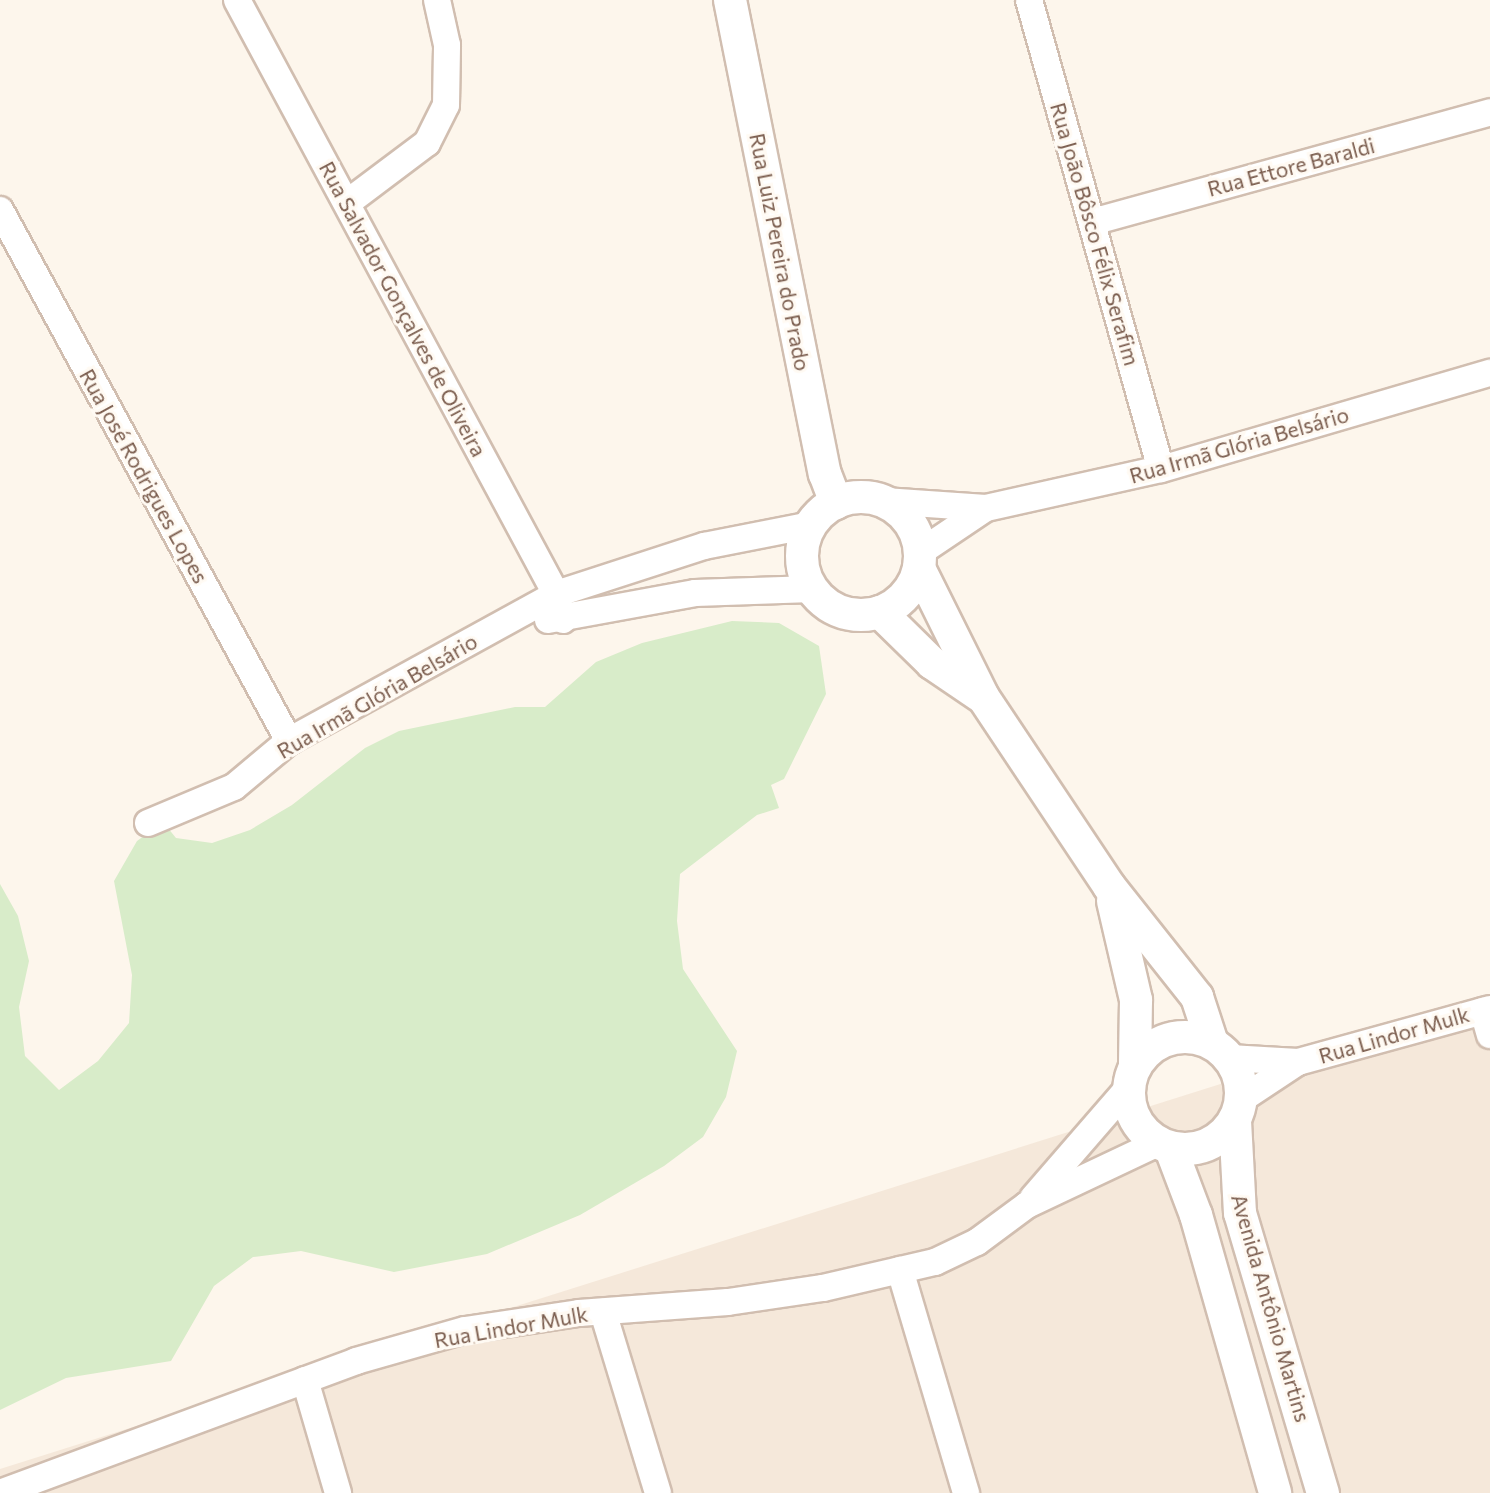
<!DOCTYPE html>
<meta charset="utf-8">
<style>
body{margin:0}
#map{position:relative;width:1490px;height:1493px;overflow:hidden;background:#fdf6ec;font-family:Commissioner,sans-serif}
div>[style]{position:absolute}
.residential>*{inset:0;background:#f5e8da}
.green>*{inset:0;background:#d8ecc9}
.roads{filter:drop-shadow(2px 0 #d1beb0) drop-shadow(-2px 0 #d1beb0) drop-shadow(0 2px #d1beb0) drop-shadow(0 -2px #d1beb0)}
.minor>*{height:26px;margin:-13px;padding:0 13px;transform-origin:13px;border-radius:13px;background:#fff}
.tertiary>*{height:32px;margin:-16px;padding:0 16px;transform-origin:16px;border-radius:16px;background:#fff}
.tertiary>.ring{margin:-16px;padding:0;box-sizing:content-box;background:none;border:32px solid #fff;border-radius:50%}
span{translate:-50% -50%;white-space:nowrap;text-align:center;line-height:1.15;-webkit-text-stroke:6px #fffaf3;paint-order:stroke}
.street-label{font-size:21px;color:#7a5c4d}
</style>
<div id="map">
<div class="residential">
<div style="clip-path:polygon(1490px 999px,1490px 1493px,0 1493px,0 1469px)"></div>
</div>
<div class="green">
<div style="clip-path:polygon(732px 621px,779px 623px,819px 646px,826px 694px,784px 779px,771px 785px,779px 808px,757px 815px,680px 874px,677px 921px,683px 969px,737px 1051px,726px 1097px,703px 1137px,664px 1166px,580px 1215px,487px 1254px,394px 1272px,301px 1251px,253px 1257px,214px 1286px,171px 1361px,66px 1378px,0 1410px,0 884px,18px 916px,29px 961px,19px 1007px,25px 1056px,59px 1090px,98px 1061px,129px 1023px,132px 975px,114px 881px,137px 841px,163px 822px,176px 838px,212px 843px,250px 830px,292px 805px,365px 748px,399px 731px,515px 707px,545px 707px,596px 662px,642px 643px)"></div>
</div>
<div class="roads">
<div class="minor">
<div style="left:237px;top:0;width:674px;rotate:61.76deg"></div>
<div style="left:556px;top:594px;width:27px;rotate:75deg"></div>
<div style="left:1029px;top:0;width:487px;rotate:74.3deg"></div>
<div style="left:347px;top:203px;width:100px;rotate:-36.9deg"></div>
<div style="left:427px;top:143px;width:42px;rotate:-63.4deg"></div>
<div style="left:446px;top:105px;width:60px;rotate:-89deg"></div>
<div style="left:447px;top:45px;width:46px;rotate:-102.5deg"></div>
<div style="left:0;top:210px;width:605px;rotate:61.44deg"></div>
<div style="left:1092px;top:222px;width:413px;rotate:-15.4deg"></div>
<div style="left:884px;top:501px;width:102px;rotate:3.9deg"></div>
<div style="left:986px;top:508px;width:179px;rotate:-12.6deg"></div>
<div style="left:1161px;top:469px;width:343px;rotate:-16.3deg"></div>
<div style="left:922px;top:551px;width:77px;rotate:-33.9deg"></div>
<div style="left:548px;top:620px;width:149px;rotate:-10.4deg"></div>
<div style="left:695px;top:593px;width:117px;rotate:-2deg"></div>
<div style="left:148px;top:823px;width:93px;rotate:-22.7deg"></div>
<div style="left:234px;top:787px;width:72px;rotate:-39.9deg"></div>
<div style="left:289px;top:741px;width:305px;rotate:-28.8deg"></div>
<div style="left:556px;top:594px;width:156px;rotate:-18deg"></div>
<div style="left:704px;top:546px;width:109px;rotate:-11.1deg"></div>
<div style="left:1483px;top:1011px;width:25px;rotate:74deg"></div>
<div style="left:1229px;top:1058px;width:69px;rotate:3.3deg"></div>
<div style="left:1242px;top:1099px;width:67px;rotate:-33.5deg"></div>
<div style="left:1298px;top:1062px;width:199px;rotate:-15.4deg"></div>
<div style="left:1033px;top:1198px;width:147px;rotate:-49.1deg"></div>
<div style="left:900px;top:1270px;width:233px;rotate:73.5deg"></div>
<div style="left:603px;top:1312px;width:189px;rotate:73.1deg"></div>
<div style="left:305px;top:1380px;width:118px;rotate:73.7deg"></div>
<div style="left:0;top:1493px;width:380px;rotate:-20.3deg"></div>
<div style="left:356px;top:1361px;width:113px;rotate:-15.9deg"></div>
<div style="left:465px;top:1330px;width:115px;rotate:-8.5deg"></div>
<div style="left:579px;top:1313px;width:149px;rotate:-4.2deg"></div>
<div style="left:728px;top:1302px;width:96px;rotate:-8.4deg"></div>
<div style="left:823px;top:1288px;width:115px;rotate:-13.1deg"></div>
<div style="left:935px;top:1262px;width:47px;rotate:-25.5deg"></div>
<div style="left:977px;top:1242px;width:62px;rotate:-36.5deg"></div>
<div style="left:1027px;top:1205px;width:145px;rotate:-25.3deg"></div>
</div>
<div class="tertiary">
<div style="left:730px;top:0;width:483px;rotate:78.7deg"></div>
<div style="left:825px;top:474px;width:31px;rotate:69deg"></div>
<div class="ring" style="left:802px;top:497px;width:86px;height:86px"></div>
<div style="left:919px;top:568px;width:144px;rotate:63.6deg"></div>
<div style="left:983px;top:697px;width:227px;rotate:56.3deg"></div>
<div style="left:1109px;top:886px;width:142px;rotate:51.6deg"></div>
<div style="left:1197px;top:997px;width:48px;rotate:71.9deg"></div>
<div style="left:880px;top:612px;width:73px;rotate:44.4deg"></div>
<div style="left:932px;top:663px;width:57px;rotate:34.2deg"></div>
<div style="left:1113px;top:901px;width:102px;rotate:76.9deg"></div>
<div style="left:1136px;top:1000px;width:67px;rotate:90.9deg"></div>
<div class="ring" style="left:1129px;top:1037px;width:80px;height:80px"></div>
<div style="left:1235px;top:1121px;width:92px;rotate:86.9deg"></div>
<div style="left:1240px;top:1213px;width:292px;rotate:73.5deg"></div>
<div style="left:1171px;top:1149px;width:71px;rotate:69.3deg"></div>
<div style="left:1196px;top:1215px;width:289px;rotate:74.1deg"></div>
</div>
</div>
<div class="street-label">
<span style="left:1291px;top:167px;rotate:-15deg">Rua Ettore Baraldi</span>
<span style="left:1095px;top:234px;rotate:74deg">Rua João Bôsco Félix Serafim</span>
<span style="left:780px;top:252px;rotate:79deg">Rua Luiz Pereira do Prado</span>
<span style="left:403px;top:309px;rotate:62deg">Rua Salvador Gonçalves de Oliveira</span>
<span style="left:1239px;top:445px;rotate:-16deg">Rua Irmã Glória Belsário</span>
<span style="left:144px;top:476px;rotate:61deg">Rua José Rodrigues Lopes</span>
<span style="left:377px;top:696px;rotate:-30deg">Rua Irmã Glória Belsário</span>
<span style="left:1394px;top:1035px;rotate:-16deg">Rua Lindor Mulk</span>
<span style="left:1271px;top:1308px;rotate:74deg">Avenida Antônio Martins</span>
<span style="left:511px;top:1327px;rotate:-10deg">Rua Lindor Mulk</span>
</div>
</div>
